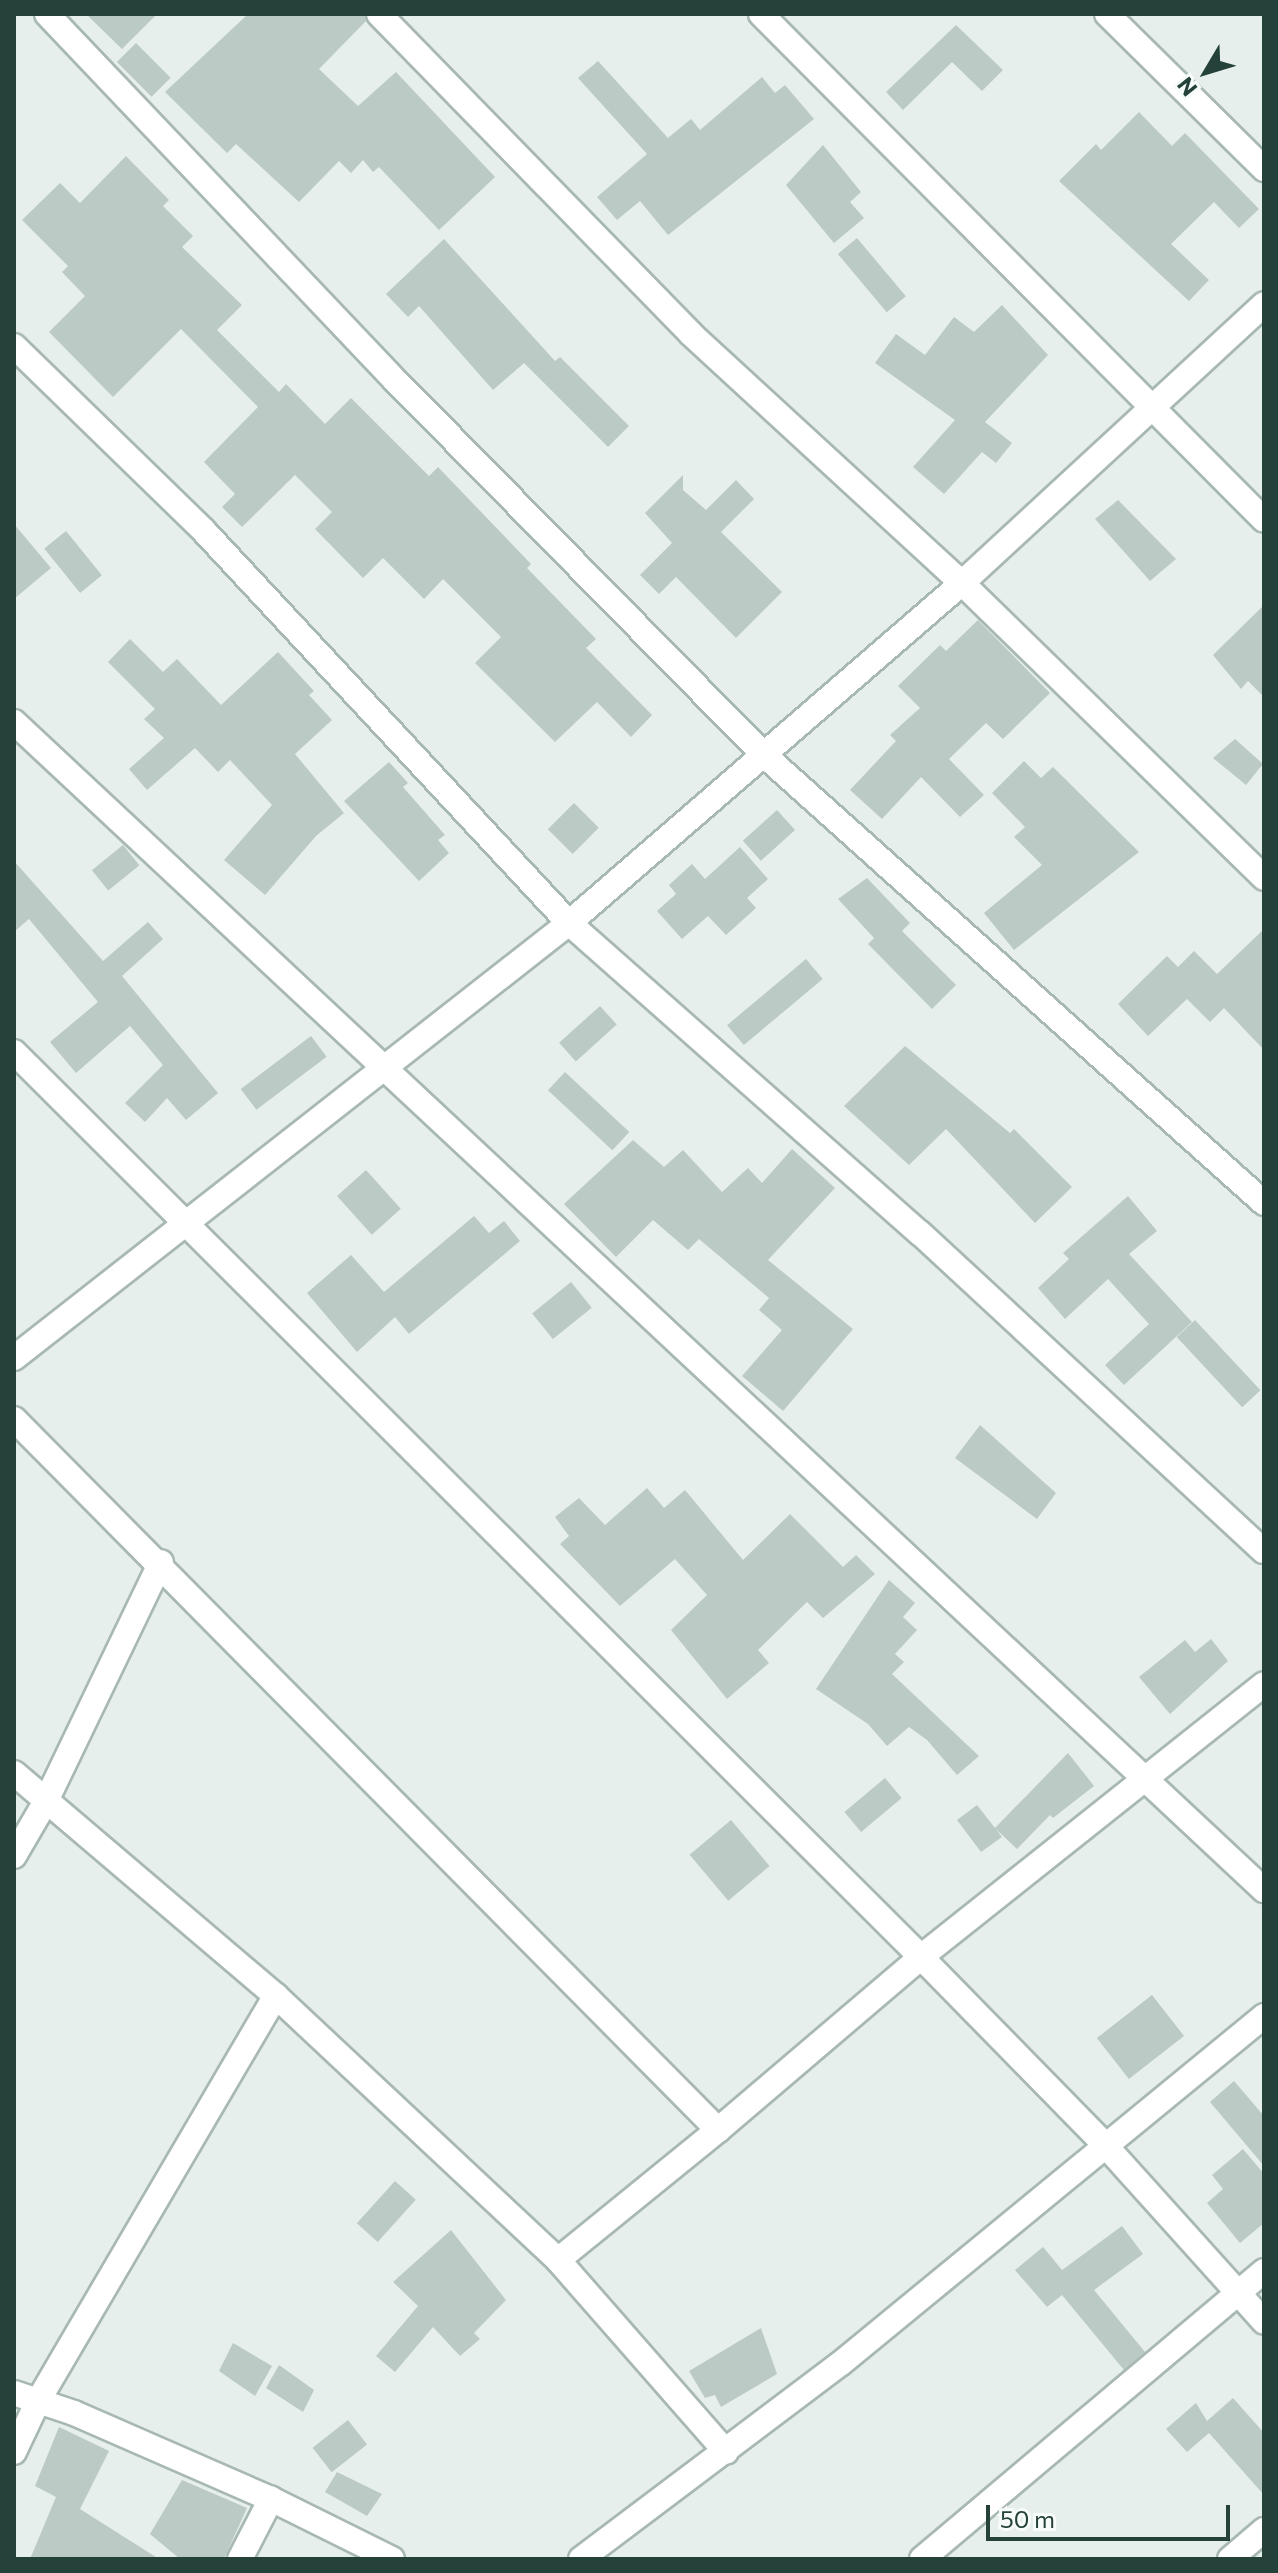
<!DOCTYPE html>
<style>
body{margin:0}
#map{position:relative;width:1278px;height:2573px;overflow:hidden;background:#e6efeb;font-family:Commissioner,sans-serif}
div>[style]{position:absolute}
.building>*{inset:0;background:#bbcac4;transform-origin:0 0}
.roads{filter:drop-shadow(2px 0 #a8b8b2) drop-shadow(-2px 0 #a8b8b2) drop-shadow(0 2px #a8b8b2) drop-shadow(0 -2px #a8b8b2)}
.street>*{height:24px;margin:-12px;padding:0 12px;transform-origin:12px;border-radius:12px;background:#fff}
span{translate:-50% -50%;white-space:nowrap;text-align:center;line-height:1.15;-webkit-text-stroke:6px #f7fbf9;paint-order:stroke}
.frame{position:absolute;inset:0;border:16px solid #24423a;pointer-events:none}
.north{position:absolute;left:1166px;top:32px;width:80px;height:80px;-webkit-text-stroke:6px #f7fbf9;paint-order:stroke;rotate:232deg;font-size:22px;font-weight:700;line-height:32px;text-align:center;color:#24423a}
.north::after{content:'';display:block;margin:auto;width:28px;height:36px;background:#24423a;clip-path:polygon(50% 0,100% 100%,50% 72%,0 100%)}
.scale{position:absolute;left:986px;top:2505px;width:244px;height:36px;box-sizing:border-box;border:4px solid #24423a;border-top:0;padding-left:10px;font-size:24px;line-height:28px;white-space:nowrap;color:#24423a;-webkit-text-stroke:6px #f7fbf9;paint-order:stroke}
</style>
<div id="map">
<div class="building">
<div style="clip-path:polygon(86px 14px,157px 14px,122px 49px)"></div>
<div style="clip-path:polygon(248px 14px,364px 14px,366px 21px,319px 69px,358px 106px,396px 72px,495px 177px,439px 230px,379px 167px,373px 172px,363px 160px,351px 173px,339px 161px,299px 202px,236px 144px,227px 153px,165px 92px)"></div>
<div style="clip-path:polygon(956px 25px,1003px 70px,982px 91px,952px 62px,903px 110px,886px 92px)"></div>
<div style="left:136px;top:43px;width:49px;height:27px;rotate:45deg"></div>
<div style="clip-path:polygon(598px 61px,668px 138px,691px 119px,700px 130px,762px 77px,775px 93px,785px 85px,814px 119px,668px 235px,640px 201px,617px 220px,597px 197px,647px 154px,578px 78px)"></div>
<div style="clip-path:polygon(1139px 112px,1172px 146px,1185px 133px,1259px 209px,1239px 228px,1214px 202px,1171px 244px,1209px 280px,1189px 301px,1059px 181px,1096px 144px,1101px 150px)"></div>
<div style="clip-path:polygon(823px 145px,861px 192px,850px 202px,864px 218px,834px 243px,786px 185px)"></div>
<div style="clip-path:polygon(126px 156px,169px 200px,163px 206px,193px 236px,182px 247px,242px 305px,217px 330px,279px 392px,286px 384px,325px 424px,351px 398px,429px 476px,438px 467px,531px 564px,527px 568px,596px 639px,586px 648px,652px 715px,631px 737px,597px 702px,555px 742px,475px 663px,501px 637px,443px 579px,424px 599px,383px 558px,363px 578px,315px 529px,332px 512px,295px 475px,242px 527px,222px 507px,235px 494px,204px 462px,258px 407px,181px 329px,113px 397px,49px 332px,85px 296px,62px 272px,68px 266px,22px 220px,60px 183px,80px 203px)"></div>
<div style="left:857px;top:238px;width:76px;height:25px;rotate:50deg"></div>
<div style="clip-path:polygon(444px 239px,555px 361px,560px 357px,629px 426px,608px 447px,524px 363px,493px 390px,419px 306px,408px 317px,386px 294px)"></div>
<div style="clip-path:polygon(1002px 305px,1048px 355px,985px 422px,1012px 443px,996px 463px,982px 452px,944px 494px,913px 467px,955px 420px,875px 363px,896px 334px,925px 355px,954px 317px,974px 332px)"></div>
<div style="clip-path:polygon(683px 475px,683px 490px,706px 510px,736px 480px,754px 499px,721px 532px,782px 592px,736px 638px,676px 577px,659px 594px,640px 575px,672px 543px,645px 513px)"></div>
<div style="clip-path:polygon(1118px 500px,1176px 559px,1150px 581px,1095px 519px)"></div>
<div style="clip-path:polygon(14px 524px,51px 568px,14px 599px)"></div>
<div style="left:66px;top:531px;width:57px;height:28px;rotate:51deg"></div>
<div style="clip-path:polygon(1264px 605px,1264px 697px,1248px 681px,1241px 689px,1213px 655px)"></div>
<div style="clip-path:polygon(978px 620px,1050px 693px,1003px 739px,986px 723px,949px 759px,984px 795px,960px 817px,921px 777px,882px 819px,850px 790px,896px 741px,890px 735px,920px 708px,898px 686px,940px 645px,946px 651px)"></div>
<div style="clip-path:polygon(130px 639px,163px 672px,177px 659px,221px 705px,278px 652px,314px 691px,309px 695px,332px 720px,295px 754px,344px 813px,316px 836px,265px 895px,224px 860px,272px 805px,230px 760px,218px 772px,195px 748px,147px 790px,129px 769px,164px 738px,144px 719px,155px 709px,108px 662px)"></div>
<div style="clip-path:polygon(1235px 739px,1263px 764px,1246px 785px,1213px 758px)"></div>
<div style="clip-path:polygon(1024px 761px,1041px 778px,1053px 767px,1139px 852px,1014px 950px,984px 913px,1042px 865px,1014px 837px,1025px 827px,992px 793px)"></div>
<div style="clip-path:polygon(389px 762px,408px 783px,403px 787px,445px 835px,438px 840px,449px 853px,419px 881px,344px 801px)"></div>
<div style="left:574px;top:803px;width:35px;height:37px;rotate:45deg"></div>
<div style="left:777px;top:810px;width:27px;height:46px;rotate:48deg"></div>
<div style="left:123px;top:845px;width:26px;height:40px;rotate:51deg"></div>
<div style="clip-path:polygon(740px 847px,768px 879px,747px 898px,756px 908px,726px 935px,708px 916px,682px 939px,657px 911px,676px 894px,669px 885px,692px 864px,705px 879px)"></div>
<div style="clip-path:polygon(14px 861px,103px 961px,148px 922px,163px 939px,122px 976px,218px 1093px,186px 1120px,167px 1098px,145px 1122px,125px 1103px,163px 1065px,130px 1026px,76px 1073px,50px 1042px,98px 1002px,29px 919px,14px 932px)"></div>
<div style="clip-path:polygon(867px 878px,910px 923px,902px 931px,956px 985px,932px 1009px,868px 944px,874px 938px,838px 899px)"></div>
<div style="clip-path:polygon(1264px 929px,1264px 1050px,1224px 1008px,1210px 1022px,1187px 999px,1148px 1036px,1118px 1004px,1167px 956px,1178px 967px,1194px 951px,1217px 974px)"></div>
<div style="left:806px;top:959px;width:26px;height:103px;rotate:50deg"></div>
<div style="left:600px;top:1006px;width:25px;height:55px;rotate:48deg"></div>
<div style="left:311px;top:1036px;width:26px;height:88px;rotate:53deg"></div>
<div style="clip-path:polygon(905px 1046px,1010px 1133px,1014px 1129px,1072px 1187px,1035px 1223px,946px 1129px,909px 1165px,844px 1106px)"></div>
<div style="left:565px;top:1072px;width:88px;height:25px;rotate:43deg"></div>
<div style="clip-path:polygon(633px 1140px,664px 1167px,683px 1150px,722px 1192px,748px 1168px,762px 1183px,792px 1149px,835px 1188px,768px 1260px,853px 1329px,783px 1411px,742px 1376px,782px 1330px,759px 1310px,769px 1298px,699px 1239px,688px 1250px,653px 1220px,616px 1257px,564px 1204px)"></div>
<div style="left:366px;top:1170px;width:52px;height:39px;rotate:48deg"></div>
<div style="clip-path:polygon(1128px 1196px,1157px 1231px,1129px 1254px,1192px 1322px,1124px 1385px,1105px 1365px,1149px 1324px,1108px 1279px,1065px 1319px,1038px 1288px,1069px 1259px,1063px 1253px)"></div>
<div style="clip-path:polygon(474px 1216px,489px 1233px,504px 1221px,520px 1241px,409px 1334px,395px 1317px,357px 1352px,307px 1293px,351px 1255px,384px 1292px)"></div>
<div style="left:571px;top:1282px;width:33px;height:50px;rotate:51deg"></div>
<div style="left:1195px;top:1320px;width:96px;height:25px;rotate:47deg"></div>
<div style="clip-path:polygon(980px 1425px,1056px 1493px,1037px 1519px,955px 1458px)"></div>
<div style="clip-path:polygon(647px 1488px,664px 1508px,685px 1490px,743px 1560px,790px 1514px,843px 1567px,856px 1555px,875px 1574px,823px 1618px,807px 1602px,758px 1650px,769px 1663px,727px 1699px,671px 1630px,707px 1595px,675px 1559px,620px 1606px,560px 1544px,569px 1536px,555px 1517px,579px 1498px,605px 1525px)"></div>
<div style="clip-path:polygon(889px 1580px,915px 1603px,903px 1617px,917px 1630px,895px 1654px,904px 1662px,892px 1674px,979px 1756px,957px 1775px,927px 1740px,909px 1727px,887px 1746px,868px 1724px,816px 1689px)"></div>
<div style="clip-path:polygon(1211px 1639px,1228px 1661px,1170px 1714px,1139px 1677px,1185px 1640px,1195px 1652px)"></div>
<div style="clip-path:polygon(1068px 1753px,1094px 1786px,1053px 1818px,1050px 1815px,1017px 1849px,996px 1829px,1002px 1837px,981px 1852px,957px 1820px,977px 1805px,995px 1828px)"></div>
<div style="left:885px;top:1778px;width:26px;height:53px;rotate:50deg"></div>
<div style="left:731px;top:1820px;width:60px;height:54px;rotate:50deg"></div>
<div style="left:1152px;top:1995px;width:52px;height:70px;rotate:52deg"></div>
<div style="clip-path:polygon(1234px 2081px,1264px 2116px,1264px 2166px,1210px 2102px)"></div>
<div style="clip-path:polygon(1243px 2149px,1264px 2174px,1264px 2223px,1240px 2243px,1207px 2203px,1223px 2189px,1212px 2175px)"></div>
<div style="left:395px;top:2181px;width:28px;height:57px;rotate:42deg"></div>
<div style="clip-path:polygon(1122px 2226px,1143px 2254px,1094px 2290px,1145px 2352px,1124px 2370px,1062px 2295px,1047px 2307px,1015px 2270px,1043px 2247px,1062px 2270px)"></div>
<div style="clip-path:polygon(451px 2230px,506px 2300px,474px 2333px,480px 2339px,460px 2356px,433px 2327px,395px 2372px,376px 2356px,418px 2306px,393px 2282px)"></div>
<div style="clip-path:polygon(761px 2328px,777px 2374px,721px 2407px,715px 2395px,705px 2398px,689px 2371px)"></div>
<div style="clip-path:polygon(233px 2343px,272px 2366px,255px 2396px,219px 2371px)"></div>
<div style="clip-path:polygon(279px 2365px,314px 2390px,303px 2412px,266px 2388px)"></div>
<div style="clip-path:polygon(1233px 2398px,1264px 2433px,1264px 2495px,1209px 2433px,1187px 2452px,1166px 2429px,1196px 2403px,1207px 2421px)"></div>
<div style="left:348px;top:2420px;width:31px;height:45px;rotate:52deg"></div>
<div style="clip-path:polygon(59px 2427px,109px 2451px,80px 2509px,159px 2559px,30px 2559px,56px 2497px,35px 2486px)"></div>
<div style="clip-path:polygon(337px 2472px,382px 2494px,367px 2516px,325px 2492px)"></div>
<div style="clip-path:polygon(182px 2480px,247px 2508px,224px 2559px,180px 2559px,150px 2534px)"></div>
</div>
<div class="roads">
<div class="street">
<div style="left:47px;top:14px;width:501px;rotate:46.46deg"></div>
<div style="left:392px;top:377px;width:530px;rotate:45.46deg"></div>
<div style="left:764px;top:755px;width:671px;rotate:41.86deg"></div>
<div style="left:379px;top:14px;width:447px;rotate:45.7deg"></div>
<div style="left:691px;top:334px;width:368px;rotate:42.6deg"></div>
<div style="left:962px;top:583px;width:422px;rotate:44.3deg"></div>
<div style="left:761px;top:14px;width:713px;rotate:45.17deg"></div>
<div style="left:1107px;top:14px;width:221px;rotate:44.6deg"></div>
<div style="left:14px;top:346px;width:265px;rotate:44.2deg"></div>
<div style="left:204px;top:531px;width:536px;rotate:47.04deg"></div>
<div style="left:569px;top:923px;width:468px;rotate:41.5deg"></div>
<div style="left:920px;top:1233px;width:468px;rotate:42.8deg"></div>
<div style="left:14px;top:722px;width:1711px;rotate:43.06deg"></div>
<div style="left:14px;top:1052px;width:1281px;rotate:44.94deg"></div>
<div style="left:921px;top:1957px;width:262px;rotate:45.6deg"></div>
<div style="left:1104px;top:2144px;width:239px;rotate:48deg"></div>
<div style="left:14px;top:1358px;width:705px;rotate:-38.09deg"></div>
<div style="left:569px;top:923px;width:520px;rotate:-40.86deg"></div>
<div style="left:962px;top:583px;width:411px;rotate:-42.7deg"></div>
<div style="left:14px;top:1419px;width:1001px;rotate:45.28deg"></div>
<div style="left:718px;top:2130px;width:267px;rotate:-40.4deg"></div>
<div style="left:921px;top:1957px;width:438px;rotate:-38.5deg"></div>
<div style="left:14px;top:1773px;width:344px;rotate:40.4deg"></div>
<div style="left:276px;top:1996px;width:386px;rotate:43.1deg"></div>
<div style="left:558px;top:2260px;width:255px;rotate:48.8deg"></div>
<div style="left:14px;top:1856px;width:64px;rotate:-59.8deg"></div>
<div style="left:46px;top:1801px;width:265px;rotate:-64.3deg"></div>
<div style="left:558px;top:2260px;width:206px;rotate:-39.1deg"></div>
<div style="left:14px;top:2393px;width:63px;rotate:18.4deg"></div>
<div style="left:74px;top:2413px;width:215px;rotate:23.6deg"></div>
<div style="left:271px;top:2499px;width:135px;rotate:26.4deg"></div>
<div style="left:14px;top:2452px;width:56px;rotate:-64.8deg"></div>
<div style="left:38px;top:2401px;width:470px;rotate:-59.6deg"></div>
<div style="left:240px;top:2559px;width:68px;rotate:-62.7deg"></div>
<div style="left:581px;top:2559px;width:324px;rotate:-37deg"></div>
<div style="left:840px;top:2364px;width:549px;rotate:-39.38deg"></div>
<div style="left:922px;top:2559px;width:447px;rotate:-40.1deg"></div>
<div style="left:1230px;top:2559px;width:45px;rotate:-40.5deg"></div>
</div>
</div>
<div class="frame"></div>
<div class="north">N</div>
<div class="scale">50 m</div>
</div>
